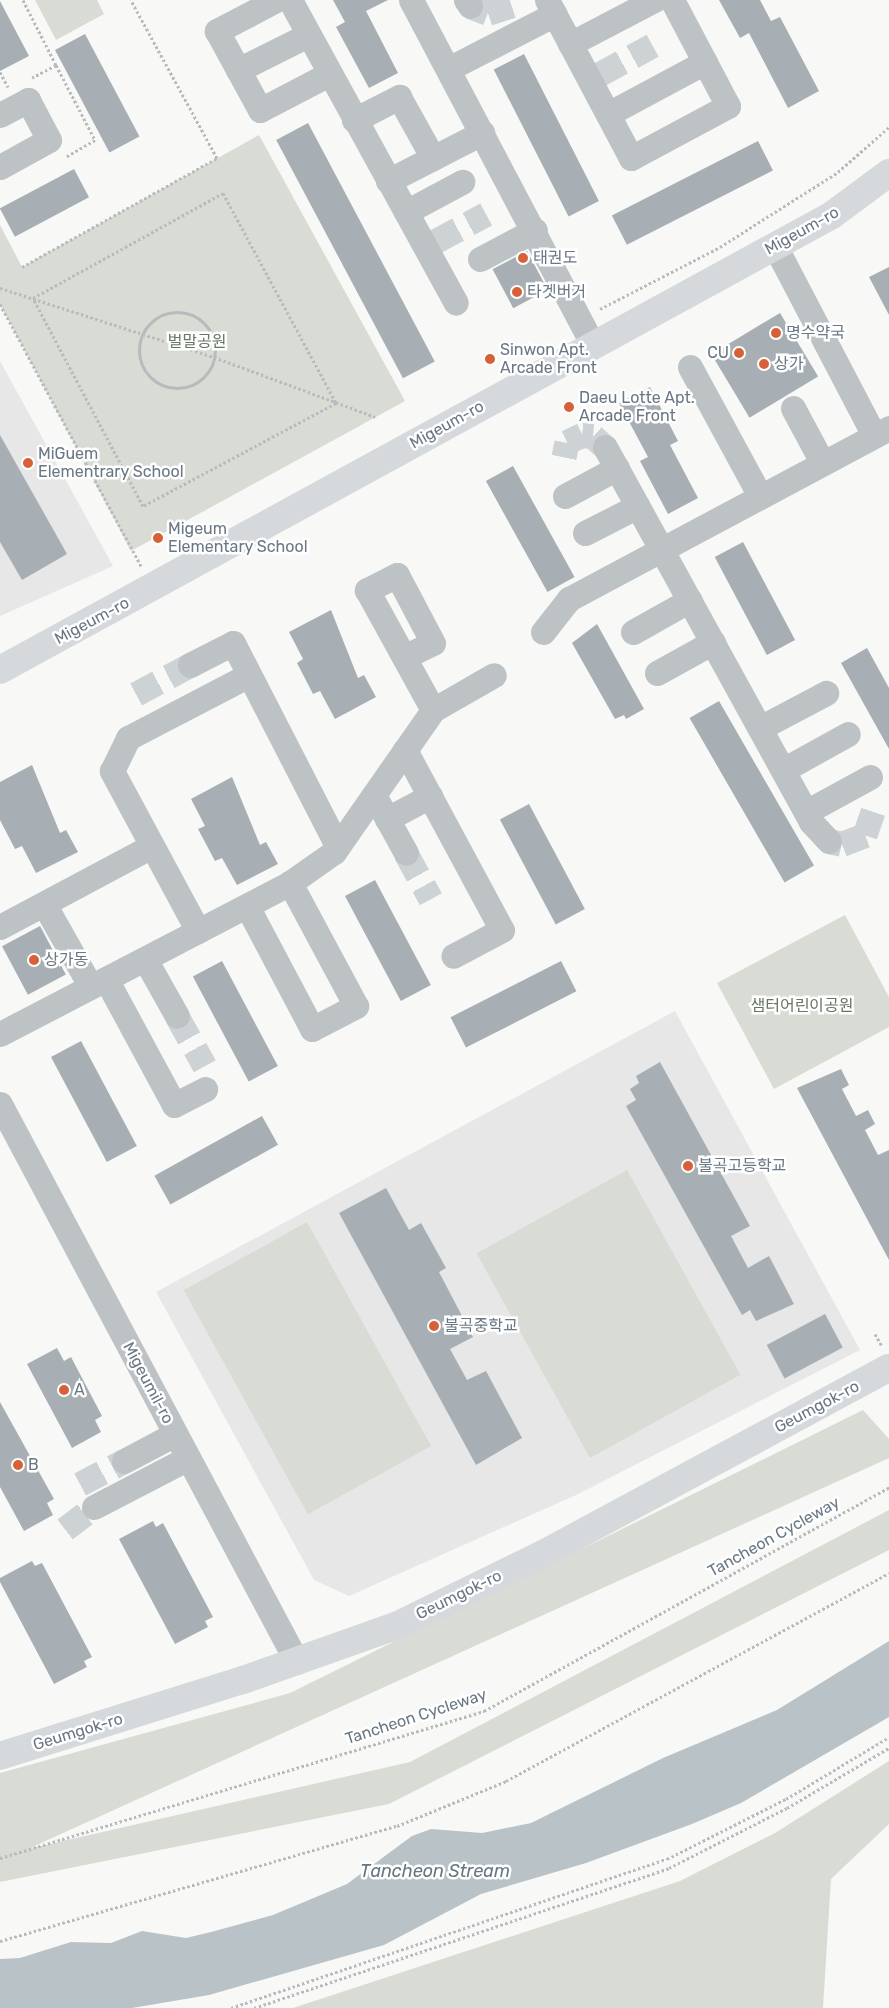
<!DOCTYPE html>
<meta charset="utf-8">
<style>
body{margin:0}
#map{position:relative;width:889px;height:2008px;overflow:hidden;background:#f8f8f6;font-family:Rubik,"Noto Sans KR",sans-serif}
div>[style]{position:absolute}
.built>*{inset:0;background:#e6e7e6}
.green>*{inset:0;background:#d8dcd5;transform-origin:0 0}
.water>*{inset:0;background:#b9c3c7}
.building>*{inset:0;background:#a7afb4;transform-origin:0 0}
.minor-tunnel>*{height:25px;margin-top:-12.5px;transform-origin:0;background:repeating-linear-gradient(90deg,#cdd2d4 0 25px,transparent 0 37px)}
.path>*{height:3px;margin-top:-1.5px;transform-origin:0;background:repeating-linear-gradient(90deg,#b8bbbe 0 2.5px,transparent 0 5px)}
.path>.ring{margin:-1.5px;padding:0;box-sizing:content-box;background:none;border:3px solid #b8bbbe;border-radius:50%}
.minor>*{height:25px;margin:-12.5px;padding:0 12.5px;transform-origin:12.5px;border-radius:12.5px;background:#bdc2c5}
.major>*{height:28px;margin:-14px;padding:0 14px;transform-origin:14px;border-radius:14px;background:#d5d9dc}
.dots>*{width:14px;height:14px;translate:-50% -50%;box-sizing:border-box;border:2px solid #fff;border-radius:50%}
span{translate:-50% -50%;white-space:nowrap;text-align:center;line-height:1.15;-webkit-text-stroke:5px #fff;paint-order:stroke}
.street-label{font-size:16px;color:#697884}
.poi-label{font-size:16px;color:#697884}
.left{translate:0 -50%;text-align:left}
.right{translate:-100% -50%;text-align:right}
.park-label{font-size:16px;color:#667764}
.water-label{font-size:18px;color:#65777f;font-style:italic}
</style>
<div id="map">
<div class="built">
<div style="clip-path:polygon(0 361px,113px 566px,0 616px)"></div>
<div style="clip-path:polygon(675px 1011px,860px 1350px,576px 1495px,349px 1596px,314px 1580px,156px 1292px)"></div>
</div>
<div class="green">
<div style="clip-path:polygon(35px 0,97px 0,104px 14px,56px 40px)"></div>
<div style="clip-path:polygon(259px 135px,405px 401px,131px 551px,0 304px,0 225px,22px 267px)"></div>
<div style="clip-path:polygon(845px 915px,889px 997px,889px 1027px,774px 1089px,717px 983px)"></div>
<div style="left:627px;top:1170px;width:234px;height:172px;rotate:61deg"></div>
<div style="left:307px;top:1222px;width:256px;height:141px;rotate:61deg"></div>
<div style="clip-path:polygon(863px 1410px,889px 1439px,889px 1458px,28px 1849px,410px 1762px,889px 1510px,889px 1550px,389px 1804px,0 1882px,0 1773px,290px 1693px)"></div>
<div style="clip-path:polygon(889px 1761px,889px 1824px,831px 1879px,823px 2008px,293px 2008px,680px 1881px,775px 1833px)"></div>
</div>
<div class="water">
<div style="clip-path:polygon(889px 1641px,889px 1717px,741px 1803px,692px 1824px,586px 1863px,481px 1894px,384px 1945px,209px 1995px,132px 2008px,0 2008px,0 1959px,20px 1958px,71px 1942px,111px 1943px,142px 1931px,186px 1938px,211px 1932px,273px 1915px,347px 1884px,412px 1836px,431px 1829px,482px 1833px,531px 1823px,663px 1758px,777px 1710px)"></div>
</div>
<div class="building">
<div style="clip-path:polygon(333px 0,388px 0,366px 11px,398px 73px,369px 88px,336px 27px,345px 22px)"></div>
<div style="clip-path:polygon(719px 0,760px 0,771px 21px,780px 17px,819px 91px,788px 108px,749px 33px,740px 38px)"></div>
<div style="clip-path:polygon(0 1px,29px 56px,0 71px)"></div>
<div style="left:85px;top:34px;width:116px;height:34px;rotate:62deg"></div>
<div style="left:524px;top:54px;width:165px;height:34px;rotate:63deg"></div>
<div style="left:308px;top:123px;width:270px;height:36px;rotate:62deg"></div>
<div style="left:758px;top:141px;width:33px;height:164px;rotate:63deg"></div>
<div style="left:74px;top:169px;width:32px;height:84px;rotate:62deg"></div>
<div style="left:527px;top:251px;width:44px;height:39px;rotate:62deg"></div>
<div style="clip-path:polygon(889px 267px,889px 315px,869px 277px)"></div>
<div style="left:780px;top:313px;width:74px;height:80px;rotate:59deg"></div>
<div style="clip-path:polygon(650px 387px,678px 441px,670px 445px,698px 498px,668px 514px,640px 461px,648px 457px,619px 403px)"></div>
<div style="clip-path:polygon(0 435px,67px 554px,22px 580px,0 542px)"></div>
<div style="left:513px;top:466px;width:127px;height:31px;rotate:61deg"></div>
<div style="left:743px;top:542px;width:111px;height:32px;rotate:62deg"></div>
<div style="clip-path:polygon(331px 610px,358px 678px,364px 675px,376px 697px,335px 719px,320px 691px,313px 694px,297px 663px,303px 659px,289px 632px)"></div>
<div style="clip-path:polygon(597px 624px,644px 709px,626px 719px,624px 715px,615px 719px,572px 643px)"></div>
<div style="clip-path:polygon(867px 648px,889px 688px,889px 749px,841px 663px)"></div>
<div style="left:719px;top:701px;width:190px;height:34px;rotate:60deg"></div>
<div style="clip-path:polygon(32px 765px,60px 833px,66px 830px,78px 852px,36px 873px,22px 846px,15px 849px,0 820px,0 782px)"></div>
<div style="clip-path:polygon(232px 777px,260px 845px,266px 842px,278px 864px,237px 885px,222px 858px,215px 861px,198px 829px,205px 826px,191px 799px)"></div>
<div style="left:529px;top:804px;width:119px;height:33px;rotate:62deg"></div>
<div style="left:375px;top:880px;width:119px;height:34px;rotate:62deg"></div>
<div style="left:40px;top:926px;width:55px;height:43px;rotate:62deg"></div>
<div style="left:222px;top:961px;width:119px;height:33px;rotate:62deg"></div>
<div style="left:561px;top:961px;width:34px;height:124px;rotate:63deg"></div>
<div style="left:81px;top:1041px;width:119px;height:34px;rotate:62deg"></div>
<div style="clip-path:polygon(660px 1062px,750px 1226px,731px 1236px,748px 1268px,769px 1256px,794px 1304px,756px 1321px,750px 1310px,742px 1315px,626px 1106px,636px 1100px,630px 1089px,639px 1083px,636px 1076px)"></div>
<div style="clip-path:polygon(841px 1069px,849px 1085px,842px 1089px,856px 1116px,868px 1110px,875px 1124px,865px 1130px,878px 1155px,889px 1150px,889px 1260px,797px 1088px)"></div>
<div style="left:262px;top:1116px;width:33px;height:123px;rotate:61deg"></div>
<div style="clip-path:polygon(386px 1188px,409px 1230px,421px 1223px,446px 1268px,439px 1272px,473px 1337px,450px 1349px,467px 1380px,486px 1371px,522px 1438px,476px 1465px,339px 1213px)"></div>
<div style="left:825px;top:1314px;width:38px;height:66px;rotate:62deg"></div>
<div style="clip-path:polygon(57px 1348px,64px 1361px,71px 1357px,102px 1416px,95px 1420px,101px 1432px,72px 1448px,27px 1364px)"></div>
<div style="clip-path:polygon(0 1402px,54px 1499px,47px 1503px,53px 1515px,24px 1531px,0 1487px)"></div>
<div style="clip-path:polygon(153px 1521px,156px 1527px,163px 1523px,213px 1617px,205px 1621px,208px 1627px,175px 1644px,119px 1539px)"></div>
<div style="clip-path:polygon(32px 1561px,35px 1566px,42px 1563px,92px 1657px,84px 1661px,87px 1667px,54px 1684px,0 1582px,0 1578px)"></div>
</div>
<div class="minor-tunnel">
<div style="left:470px;top:6px;width:19px;rotate:21deg"></div>
<div style="left:488px;top:13px;width:25px;rotate:-18deg"></div>
<div style="left:600px;top:74px;width:60px;rotate:-28.7deg"></div>
<div style="left:436px;top:241px;width:57px;rotate:-28.4deg"></div>
<div style="left:564px;top:457px;width:15px;rotate:-79deg"></div>
<div style="left:567px;top:442px;width:17px;rotate:-25deg"></div>
<div style="left:582px;top:435px;width:11px;rotate:5deg"></div>
<div style="left:593px;top:436px;width:16px;rotate:43deg"></div>
<div style="left:136px;top:694px;width:61px;rotate:-28.2deg"></div>
<div style="left:829px;top:841px;width:13px;rotate:13deg"></div>
<div style="left:842px;top:844px;width:25px;rotate:-21deg"></div>
<div style="left:865px;top:835px;width:28px;rotate:-71deg"></div>
<div style="left:406px;top:853px;width:52px;rotate:61.5deg"></div>
<div style="left:177px;top:1016px;width:57px;rotate:60.8deg"></div>
<div style="left:80px;top:1484px;width:50px;rotate:-27.6deg"></div>
<div style="left:65px;top:1529px;width:36px;rotate:-37deg"></div>
</div>
<div class="path">
<div style="left:23px;top:0;width:73px;rotate:63.1deg"></div>
<div style="left:56px;top:65px;width:27px;rotate:152deg"></div>
<div style="left:56px;top:65px;width:85px;rotate:62.5deg"></div>
<div style="left:95px;top:140px;width:34px;rotate:150deg"></div>
<div style="left:0;top:72px;width:17px;rotate:62deg"></div>
<div style="left:223px;top:193px;width:238px;rotate:61.7deg"></div>
<div style="left:336px;top:403px;width:219px;rotate:151.9deg"></div>
<div style="left:143px;top:506px;width:235px;rotate:-117.9deg"></div>
<div style="left:33px;top:298px;width:217px;rotate:-28.9deg"></div>
<div style="left:22px;top:267px;width:223px;rotate:-29.2deg"></div>
<div style="left:217px;top:158px;width:180px;rotate:-118.6deg"></div>
<div style="left:0;top:288px;width:225px;rotate:17.9deg"></div>
<div style="left:214px;top:357px;width:172px;rotate:20.4deg"></div>
<div style="left:0;top:304px;width:298px;rotate:61.7deg"></div>
<div style="left:600px;top:309px;width:135px;rotate:-27.3deg"></div>
<div style="left:720px;top:247px;width:140px;rotate:-32.4deg"></div>
<div style="left:838px;top:172px;width:68px;rotate:-41.4deg"></div>
<div class="ring" style="left:139px;top:312px;width:73px;height:73px"></div>
<div style="left:875px;top:1334px;width:14px;rotate:60deg"></div>
<div style="left:0;top:1858px;width:506px;rotate:-16.89deg"></div>
<div style="left:484px;top:1711px;width:463px;rotate:-28.9deg"></div>
<div style="left:0;top:1941px;width:413px;rotate:-16.2deg"></div>
<div style="left:397px;top:1826px;width:118px;rotate:-22.4deg"></div>
<div style="left:506px;top:1781px;width:436px;rotate:-28.5deg"></div>
<div style="left:231px;top:2008px;width:461px;rotate:-18.9deg"></div>
<div style="left:667px;top:1859px;width:133px;rotate:-26.8deg"></div>
<div style="left:786px;top:1799px;width:120px;rotate:-31deg"></div>
<div style="left:254px;top:2008px;width:438px;rotate:-18.6deg"></div>
<div style="left:669px;top:1868px;width:132px;rotate:-27deg"></div>
<div style="left:787px;top:1808px;width:118px;rotate:-30.5deg"></div>
</div>
<div class="minor">
<div style="left:276px;top:0;width:67px;rotate:152.3deg"></div>
<div style="left:217px;top:31px;width:90px;rotate:61.4deg"></div>
<div style="left:260px;top:110px;width:78px;rotate:-27.6deg"></div>
<div style="left:290px;top:0;width:345px;rotate:61.3deg"></div>
<div style="left:411px;top:0;width:390px;rotate:62.2deg"></div>
<div style="left:466px;top:0;width:7px;rotate:56deg"></div>
<div style="left:547px;top:0;width:179px;rotate:62deg"></div>
<div style="left:631px;top:158px;width:110px;rotate:-28.2deg"></div>
<div style="left:728px;top:106px;width:120px;rotate:-117.8deg"></div>
<div style="left:570px;top:44px;width:95px;rotate:-27.6deg"></div>
<div style="left:448px;top:69px;width:120px;rotate:-27.2deg"></div>
<div style="left:238px;top:70px;width:78px;rotate:-26.6deg"></div>
<div style="left:608px;top:114px;width:110px;rotate:-28.2deg"></div>
<div style="left:0;top:115px;width:32px;rotate:-28deg"></div>
<div style="left:28px;top:100px;width:45px;rotate:62.3deg"></div>
<div style="left:49px;top:140px;width:56px;rotate:151.1deg"></div>
<div style="left:354px;top:120px;width:51px;rotate:-27.1deg"></div>
<div style="left:399px;top:97px;width:70px;rotate:60.9deg"></div>
<div style="left:388px;top:181px;width:106px;rotate:-27.1deg"></div>
<div style="left:406px;top:212px;width:64px;rotate:-28.2deg"></div>
<div style="left:775px;top:246px;width:213px;rotate:62.4deg"></div>
<div style="left:480px;top:259px;width:62px;rotate:-27.8deg"></div>
<div style="left:690px;top:367px;width:147px;rotate:61.5deg"></div>
<div style="left:793px;top:408px;width:61px;rotate:61.8deg"></div>
<div style="left:605px;top:447px;width:428px;rotate:61.2deg"></div>
<div style="left:811px;top:822px;width:26px;rotate:47deg"></div>
<div style="left:565px;top:496px;width:59px;rotate:-28.3deg"></div>
<div style="left:585px;top:533px;width:59px;rotate:-27deg"></div>
<div style="left:543px;top:632px;width:42px;rotate:-51.8deg"></div>
<div style="left:569px;top:599px;width:363px;rotate:-28.1deg"></div>
<div style="left:633px;top:632px;width:65px;rotate:-29.3deg"></div>
<div style="left:404px;top:657px;width:32px;rotate:-26deg"></div>
<div style="left:433px;top:643px;width:77px;rotate:-117.9deg"></div>
<div style="left:397px;top:575px;width:34px;rotate:153deg"></div>
<div style="left:367px;top:590px;width:137px;rotate:61.2deg"></div>
<div style="left:190px;top:665px;width:48px;rotate:-27.1deg"></div>
<div style="left:233px;top:643px;width:229px;rotate:62.8deg"></div>
<div style="left:657px;top:673px;width:64px;rotate:-29deg"></div>
<div style="left:760px;top:728px;width:75px;rotate:-27.9deg"></div>
<div style="left:405px;top:750px;width:204px;rotate:61.7deg"></div>
<div style="left:502px;top:930px;width:55px;rotate:152deg"></div>
<div style="left:783px;top:770px;width:74px;rotate:-29deg"></div>
<div style="left:374px;top:795px;width:66px;rotate:61.1deg"></div>
<div style="left:806px;top:812px;width:73px;rotate:-28.7deg"></div>
<div style="left:387px;top:819px;width:49px;rotate:-28.1deg"></div>
<div style="left:44px;top:904px;width:95px;rotate:60.5deg"></div>
<div style="left:247px;top:906px;width:139px;rotate:62.1deg"></div>
<div style="left:312px;top:1029px;width:50px;rotate:-27.6deg"></div>
<div style="left:356px;top:1006px;width:140px;rotate:-118.2deg"></div>
<div style="left:0;top:927px;width:172px;rotate:-28.1deg"></div>
<div style="left:198px;top:931px;width:182px;rotate:-118.3deg"></div>
<div style="left:112px;top:771px;width:37px;rotate:-64deg"></div>
<div style="left:128px;top:738px;width:136px;rotate:-27.5deg"></div>
<div style="left:145px;top:959px;width:65px;rotate:60.7deg"></div>
<div style="left:106px;top:979px;width:143px;rotate:61.6deg"></div>
<div style="left:174px;top:1105px;width:35px;rotate:-27deg"></div>
<div style="left:0;top:1034px;width:327px;rotate:-27.5deg"></div>
<div style="left:290px;top:883px;width:54px;rotate:-35.2deg"></div>
<div style="left:334px;top:852px;width:173px;rotate:-55.1deg"></div>
<div style="left:433px;top:710px;width:70px;rotate:-29.8deg"></div>
<div style="left:0;top:1104px;width:632px;rotate:61.98deg"></div>
<div style="left:124px;top:1461px;width:58px;rotate:-27.9deg"></div>
<div style="left:94px;top:1507px;width:106px;rotate:-27.5deg"></div>
</div>
<div class="major">
<div style="left:0;top:670px;width:948px;rotate:-28.67deg"></div>
<div style="left:832px;top:215px;width:71px;rotate:-36.4deg"></div>
<div style="left:0;top:1756px;width:255px;rotate:-17.4deg"></div>
<div style="left:243px;top:1680px;width:164px;rotate:-19.5deg"></div>
<div style="left:398px;top:1625px;width:161px;rotate:-26.1deg"></div>
<div style="left:543px;top:1554px;width:393px;rotate:-28.3deg"></div>
</div>
<div class="dots">
<div style="left:523px;top:258px;background:#d66138"></div>
<div style="left:517px;top:292px;background:#d66138"></div>
<div style="left:776px;top:333px;background:#d66138"></div>
<div style="left:739px;top:353px;background:#d66138"></div>
<div style="left:490px;top:359px;background:#d66138"></div>
<div style="left:764px;top:364px;background:#d66138"></div>
<div style="left:569px;top:407px;background:#d66138"></div>
<div style="left:28px;top:463px;background:#d66138"></div>
<div style="left:158px;top:538px;background:#d66138"></div>
<div style="left:34px;top:960px;background:#d66138"></div>
<div style="left:688px;top:1166px;background:#d66138"></div>
<div style="left:434px;top:1326px;background:#d66138"></div>
<div style="left:64px;top:1390px;background:#d66138"></div>
<div style="left:18px;top:1465px;background:#d66138"></div>
</div>
<div class="street-label">
<span style="left:802px;top:231px;rotate:-29deg">Migeum-ro</span>
<span style="left:447px;top:425px;rotate:-29deg">Migeum-ro</span>
<span style="left:92px;top:621px;rotate:-28deg">Migeum-ro</span>
<span style="left:148px;top:1383px;rotate:62deg">Migeumil-ro</span>
<span style="left:817px;top:1407px;rotate:-28deg">Geumgok-ro</span>
<span style="left:774px;top:1537px;rotate:-29deg">Tancheon Cycleway</span>
<span style="left:459px;top:1595px;rotate:-26deg">Geumgok-ro</span>
<span style="left:416px;top:1717px;rotate:-18deg">Tancheon Cycleway</span>
<span style="left:78px;top:1732px;rotate:-17deg">Geumgok-ro</span>
</div>
<div class="poi-label">
<span class="left" style="left:533px;top:258px">태권도</span>
<span class="left" style="left:527px;top:292px">타겟버거</span>
<span class="left" style="left:786px;top:333px">명수약국</span>
<span class="left" style="left:500px;top:359px">Sinwon Apt.<br>Arcade Front</span>
<span class="right" style="left:729px;top:353px">CU</span>
<span class="left" style="left:774px;top:364px">상가</span>
<span class="left" style="left:579px;top:407px">Daeu Lotte Apt.<br>Arcade Front</span>
<span class="left" style="left:38px;top:463px">MiGuem<br>Elementrary School</span>
<span class="left" style="left:168px;top:538px">Migeum<br>Elementary School</span>
<span class="left" style="left:44px;top:960px">상가동</span>
<span class="left" style="left:698px;top:1166px">불곡고등학교</span>
<span class="left" style="left:444px;top:1326px">불곡중학교</span>
<span class="left" style="left:74px;top:1390px">A</span>
<span class="left" style="left:28px;top:1465px">B</span>
</div>
<div class="park-label">
<span style="left:197px;top:342px">벌말공원</span>
<span style="left:802px;top:1006px">샘터어린이공원</span>
</div>
<div class="water-label">
<span style="left:435px;top:1871px">Tancheon Stream</span>
</div>
</div>
